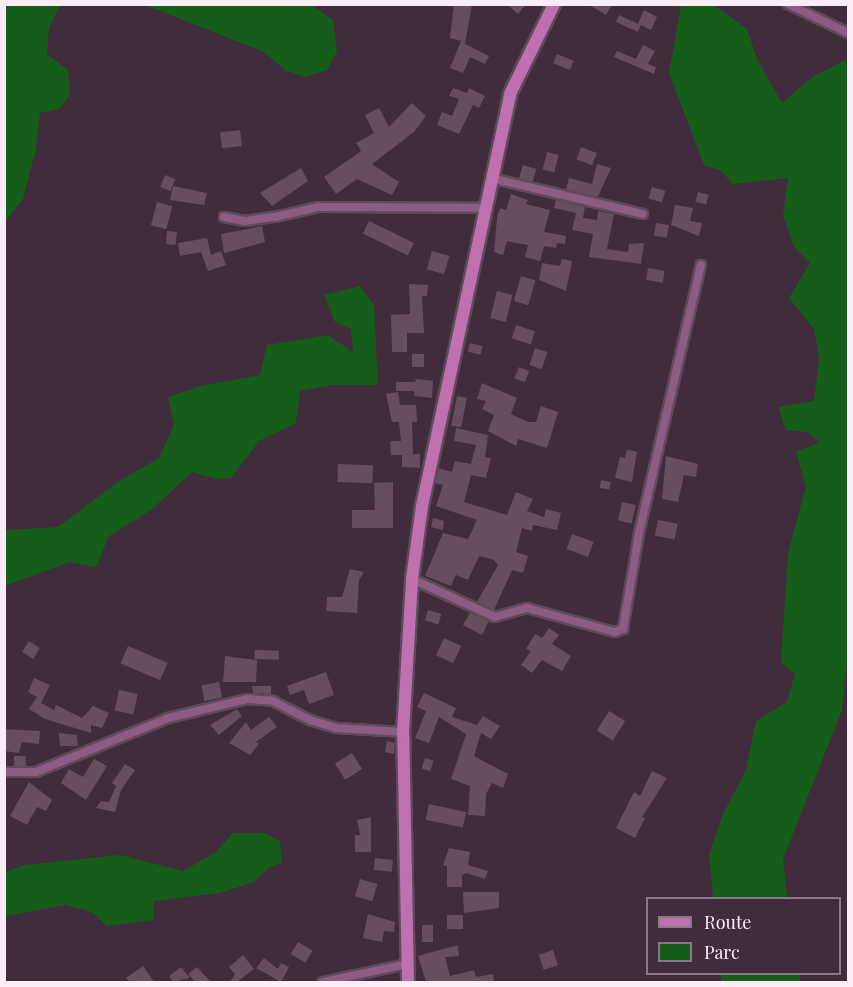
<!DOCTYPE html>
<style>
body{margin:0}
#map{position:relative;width:853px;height:987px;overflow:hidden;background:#402c3c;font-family:"Playfair Display",serif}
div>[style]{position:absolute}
.green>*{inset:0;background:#175d1a;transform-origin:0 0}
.building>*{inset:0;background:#644e5f;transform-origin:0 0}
.roads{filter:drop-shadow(2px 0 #5e4b5a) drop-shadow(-2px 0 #5e4b5a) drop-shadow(0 2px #5e4b5a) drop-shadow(0 -2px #5e4b5a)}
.street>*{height:8px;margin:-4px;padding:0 4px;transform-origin:4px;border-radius:4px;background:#8d5c82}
.secondary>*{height:12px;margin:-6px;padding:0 6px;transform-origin:6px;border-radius:6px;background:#bf70ae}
span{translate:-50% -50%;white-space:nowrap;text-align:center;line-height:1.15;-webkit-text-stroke:6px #402c3c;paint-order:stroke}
.frame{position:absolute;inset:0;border:6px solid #fbedf7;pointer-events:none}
.legend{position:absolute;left:646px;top:897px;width:195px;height:78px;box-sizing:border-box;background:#402c3c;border:2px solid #8b7987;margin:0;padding:8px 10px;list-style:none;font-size:18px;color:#fbedf7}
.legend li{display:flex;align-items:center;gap:12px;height:30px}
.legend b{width:30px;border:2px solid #8b7987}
</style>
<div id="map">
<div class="green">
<div style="clip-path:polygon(5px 4px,60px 5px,49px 28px,47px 54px,68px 70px,70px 95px,59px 109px,40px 113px,36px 149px,23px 199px,5px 222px)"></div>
<div style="clip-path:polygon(145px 5px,312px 5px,333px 20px,337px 51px,327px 70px,305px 77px,285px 70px,264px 52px)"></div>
<div style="clip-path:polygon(681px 5px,714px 5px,747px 29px,757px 59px,782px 103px,812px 77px,848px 59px,848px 655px,842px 710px,783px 859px,787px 898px,713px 898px,709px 855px,723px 814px,746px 770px,756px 721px,787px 702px,795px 673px,781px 663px,788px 553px,806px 487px,796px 452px,820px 442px,807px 432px,786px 430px,778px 407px,814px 401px,819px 360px,814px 329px,789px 298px,810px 263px,794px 247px,783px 215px,788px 178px,733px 184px,720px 170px,704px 165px,669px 73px)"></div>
<div style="clip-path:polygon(360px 286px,374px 305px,378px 385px,330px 385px,300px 391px,296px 423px,259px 441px,231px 478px,216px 479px,192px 472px,151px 510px,109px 536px,96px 567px,69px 562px,5px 586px,5px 530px,58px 527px,116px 483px,159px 458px,174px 425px,168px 397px,200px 386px,260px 375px,267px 345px,328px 335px,353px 352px,351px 329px,335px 322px,324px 295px)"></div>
<div style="clip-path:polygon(233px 833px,265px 833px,280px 841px,282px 862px,267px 869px,254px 882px,220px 893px,154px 901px,153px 920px,107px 926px,92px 912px,66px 905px,5px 916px,5px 872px,25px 865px,120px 855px,183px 871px,216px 852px)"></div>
<div style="left:721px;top:974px;width:79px;height:8px"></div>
</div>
<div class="building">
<div style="clip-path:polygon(454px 4px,472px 4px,465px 44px,489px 56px,485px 64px,470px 57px,463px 73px,450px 68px,461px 41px,450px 38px)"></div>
<div style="clip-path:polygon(507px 4px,526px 4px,518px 14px)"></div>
<div style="clip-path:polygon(588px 4px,612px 4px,606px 15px)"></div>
<div style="clip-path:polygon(644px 10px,657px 17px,651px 30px,641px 25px,638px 32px,616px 22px,619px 15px,638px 24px)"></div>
<div style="clip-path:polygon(643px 45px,655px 51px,648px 64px,656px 67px,654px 74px,614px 57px,617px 51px,636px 59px)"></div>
<div style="left:557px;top:54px;width:18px;height:10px;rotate:22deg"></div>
<div style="clip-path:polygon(453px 88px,467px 93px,469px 88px,485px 96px,479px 108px,473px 105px,459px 134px,437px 125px,442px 112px,452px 116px,459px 99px,449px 96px)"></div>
<div style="clip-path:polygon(412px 103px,426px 116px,414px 132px,372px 164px,399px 182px,392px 195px,357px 179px,336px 194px,324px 177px,361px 151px,356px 143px,374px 133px,365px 115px,379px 108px,389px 127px)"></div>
<div style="left:240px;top:130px;width:16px;height:20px;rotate:83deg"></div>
<div style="left:581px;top:147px;width:17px;height:13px;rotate:21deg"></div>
<div style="left:547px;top:152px;width:12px;height:18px;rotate:14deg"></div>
<div style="clip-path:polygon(597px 164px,611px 168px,598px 197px,566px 189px,569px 178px,592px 184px)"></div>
<div style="left:523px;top:165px;width:14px;height:14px;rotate:17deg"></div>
<div style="clip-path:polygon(301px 168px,308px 181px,272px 206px,260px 193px)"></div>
<div style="left:165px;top:175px;width:11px;height:13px;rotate:22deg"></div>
<div style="clip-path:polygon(173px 186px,207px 193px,204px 205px,170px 200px)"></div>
<div style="left:652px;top:187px;width:14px;height:12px;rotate:17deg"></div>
<div style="left:698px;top:192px;width:11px;height:10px;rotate:15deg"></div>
<div style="clip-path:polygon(511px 194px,528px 200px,526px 204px,550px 210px,544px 232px,566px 236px,565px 244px,557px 243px,556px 248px,544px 246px,540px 261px,525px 257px,528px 245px,516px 243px,507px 241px,503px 255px,494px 252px,497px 217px,500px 208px,506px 210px)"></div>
<div style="clip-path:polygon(556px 200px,585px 207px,583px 218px,597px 220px,598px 211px,614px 214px,607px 249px,628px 252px,629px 244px,644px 243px,641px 264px,589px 257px,593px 234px,572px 230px,576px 213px,554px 208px)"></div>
<div style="left:157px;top:202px;width:16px;height:24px;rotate:15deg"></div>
<div style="clip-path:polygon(675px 205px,693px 208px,690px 221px,702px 223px,699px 236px,671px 225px)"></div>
<div style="left:369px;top:221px;width:50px;height:14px;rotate:26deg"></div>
<div style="left:656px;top:223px;width:13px;height:13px;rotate:9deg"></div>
<div style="clip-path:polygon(262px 226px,265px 242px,224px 253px,221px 234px)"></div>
<div style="left:167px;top:231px;width:10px;height:13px;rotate:6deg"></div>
<div style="clip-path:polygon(207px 238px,211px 255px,221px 251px,226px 265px,208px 271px,201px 252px,180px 256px,178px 243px)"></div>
<div style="left:432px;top:251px;width:18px;height:19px;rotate:16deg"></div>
<div style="clip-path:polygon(562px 259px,572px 261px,566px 291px,539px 280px,542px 263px,560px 266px)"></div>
<div style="left:648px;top:268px;width:17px;height:12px;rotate:10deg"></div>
<div style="left:521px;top:276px;width:15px;height:26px;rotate:16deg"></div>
<div style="clip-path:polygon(409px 284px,428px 285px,427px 296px,422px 296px,424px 333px,407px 333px,407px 352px,392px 352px,391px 315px,410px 314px)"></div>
<div style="left:497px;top:291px;width:16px;height:28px;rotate:14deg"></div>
<div style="left:516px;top:325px;width:20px;height:14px;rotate:18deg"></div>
<div style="left:470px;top:343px;width:13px;height:9px;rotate:13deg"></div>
<div style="left:535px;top:348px;width:13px;height:18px;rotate:18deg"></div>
<div style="left:412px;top:354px;width:12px;height:13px"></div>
<div style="left:519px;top:367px;width:11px;height:12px;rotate:22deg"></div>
<div style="clip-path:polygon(416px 379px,433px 381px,432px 398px,414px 396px,414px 391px,396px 391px,396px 382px,415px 382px)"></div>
<div style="clip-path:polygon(482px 383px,517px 398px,511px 414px,528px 422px,536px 422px,541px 406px,558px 412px,547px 448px,518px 439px,516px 446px,488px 431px,494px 415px,482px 409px,486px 401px,477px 399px)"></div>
<div style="clip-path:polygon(398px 392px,400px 405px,416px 405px,417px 422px,412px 422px,413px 454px,420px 454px,420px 468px,402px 467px,402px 455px,391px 455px,390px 441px,401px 441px,399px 422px,392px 422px,386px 394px)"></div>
<div style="left:457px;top:396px;width:10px;height:30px;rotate:11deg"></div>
<div style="clip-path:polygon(456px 428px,488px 435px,485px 457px,491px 458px,486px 478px,471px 475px,464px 502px,507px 515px,516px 492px,533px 499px,527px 511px,544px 517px,546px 509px,561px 513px,557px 530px,533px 525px,532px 531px,522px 528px,516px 552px,528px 556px,523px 573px,512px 570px,494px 610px,477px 602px,498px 565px,494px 560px,479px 556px,468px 580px,456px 575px,451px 586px,425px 576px,443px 533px,468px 539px,477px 520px,436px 506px,443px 485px,435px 483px,439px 468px,452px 472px,455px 461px,471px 464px,476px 445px,454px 441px)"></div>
<div style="clip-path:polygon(627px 449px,637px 452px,632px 482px,615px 478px,620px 457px,625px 458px)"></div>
<div style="clip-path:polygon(666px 456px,698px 464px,696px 477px,684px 475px,678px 502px,662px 499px)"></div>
<div style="left:338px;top:464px;width:35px;height:18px;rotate:2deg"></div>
<div style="left:601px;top:480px;width:10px;height:8px;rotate:11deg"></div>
<div style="clip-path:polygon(393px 482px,393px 528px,352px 528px,352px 510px,375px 510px,374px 483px)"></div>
<div style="left:622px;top:502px;width:14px;height:19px;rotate:12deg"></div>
<div style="clip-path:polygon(433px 518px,444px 521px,443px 530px,431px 527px)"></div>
<div style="left:658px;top:520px;width:20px;height:16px;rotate:11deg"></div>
<div style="left:572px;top:534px;width:23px;height:16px;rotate:20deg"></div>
<div style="clip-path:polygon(350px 569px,364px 572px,359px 580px,357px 613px,326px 611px,327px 597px,342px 597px)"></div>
<div style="left:428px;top:610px;width:14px;height:11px;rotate:17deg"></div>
<div style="clip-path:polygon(470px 613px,489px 621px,482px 635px,463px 625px)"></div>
<div style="clip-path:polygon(549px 628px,559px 635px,552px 644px,571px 656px,562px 671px,542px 660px,532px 673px,521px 665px,531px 651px,526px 649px,535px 634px,542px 638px)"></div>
<div style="left:444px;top:638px;width:19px;height:19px;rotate:25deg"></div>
<div style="left:29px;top:641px;width:13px;height:13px;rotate:32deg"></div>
<div style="left:128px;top:646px;width:43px;height:19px;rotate:23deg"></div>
<div style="left:255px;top:650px;width:24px;height:9px;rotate:2deg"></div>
<div style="clip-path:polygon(225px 656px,257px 660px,256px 682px,223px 682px)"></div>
<div style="clip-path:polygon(326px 672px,334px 695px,309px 704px,304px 690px,290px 695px,287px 686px)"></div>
<div style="clip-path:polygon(34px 678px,50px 685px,41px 703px,54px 710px,56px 705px,82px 718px,93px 706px,109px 713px,102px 728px,91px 725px,91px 733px,45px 719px,29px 709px,37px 697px,28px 692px)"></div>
<div style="left:219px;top:682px;width:16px;height:18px;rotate:79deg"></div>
<div style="clip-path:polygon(252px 686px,271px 686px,271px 694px,253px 693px)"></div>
<div style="left:119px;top:690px;width:19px;height:21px;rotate:12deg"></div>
<div style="clip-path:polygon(424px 693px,456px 708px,452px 717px,477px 725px,483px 716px,500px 726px,491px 739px,481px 733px,474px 756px,508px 774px,503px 788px,492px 783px,486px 794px,485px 816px,468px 815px,470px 786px,451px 779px,466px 734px,439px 717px,429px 743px,415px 738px,426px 711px,417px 707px)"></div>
<div style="clip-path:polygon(237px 709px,242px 716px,219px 735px,210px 725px)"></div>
<div style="left:609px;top:711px;width:19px;height:23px;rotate:32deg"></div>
<div style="clip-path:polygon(269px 717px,277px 727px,256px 742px,259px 744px,250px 755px,229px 743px,246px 722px,251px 730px)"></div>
<div style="clip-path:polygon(4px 729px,40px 731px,39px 744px,22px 742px,19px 753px,4px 751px)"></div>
<div style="clip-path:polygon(59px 733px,77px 735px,78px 746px,60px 746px)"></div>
<div style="clip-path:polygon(387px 741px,395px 743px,394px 754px,385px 752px)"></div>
<div style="left:352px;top:753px;width:19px;height:20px;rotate:58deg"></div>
<div style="left:14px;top:756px;width:12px;height:10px"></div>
<div style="left:425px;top:758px;width:9px;height:11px;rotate:18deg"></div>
<div style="clip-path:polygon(94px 759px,107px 766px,86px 800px,61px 783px,69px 769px,83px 777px)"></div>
<div style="clip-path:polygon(125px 764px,135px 770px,121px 790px,115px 812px,96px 808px,101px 801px,109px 802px,116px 786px,112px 783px)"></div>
<div style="clip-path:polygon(652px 771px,667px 778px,642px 817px,645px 818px,635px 838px,616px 828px,634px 792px,640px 796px)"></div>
<div style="clip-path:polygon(29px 782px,52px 800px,46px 811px,37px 807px,27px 825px,10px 816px)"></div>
<div style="left:429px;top:804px;width:38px;height:16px;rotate:12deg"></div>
<div style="clip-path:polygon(371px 817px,371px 852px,355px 852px,355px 835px,360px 835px,357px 820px)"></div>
<div style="clip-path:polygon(449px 848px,470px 852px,468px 865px,488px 871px,485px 879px,466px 873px,462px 875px,462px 887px,447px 887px,447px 866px,443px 865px)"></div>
<div style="left:375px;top:858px;width:18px;height:12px;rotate:6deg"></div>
<div style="left:360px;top:879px;width:18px;height:18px;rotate:16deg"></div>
<div style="clip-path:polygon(463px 892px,499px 892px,499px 908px,464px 913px)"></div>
<div style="clip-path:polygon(368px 914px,395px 922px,394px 932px,384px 931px,382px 942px,363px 938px)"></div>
<div style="left:447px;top:915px;width:16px;height:14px"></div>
<div style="left:433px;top:925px;width:17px;height:11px;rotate:90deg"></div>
<div style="left:298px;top:942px;width:17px;height:14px;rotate:31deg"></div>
<div style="clip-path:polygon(458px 945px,459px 956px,445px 957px,450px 976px,474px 970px,476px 977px,493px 974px,494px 982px,426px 982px,418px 956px)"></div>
<div style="left:553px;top:950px;width:16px;height:15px;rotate:72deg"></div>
<div style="clip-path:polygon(243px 955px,254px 969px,237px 982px,230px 982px,235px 974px,229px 967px)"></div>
<div style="clip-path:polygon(264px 958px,278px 969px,281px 963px,289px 967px,281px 982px,256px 968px)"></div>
<div style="clip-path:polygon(143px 966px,154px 982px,130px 982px,126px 978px)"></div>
<div style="clip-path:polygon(181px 967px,190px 978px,173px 982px,169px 976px)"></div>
<div style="clip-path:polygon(197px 967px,211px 982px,195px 982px,188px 974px)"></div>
</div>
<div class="roads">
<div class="street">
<div style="left:788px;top:4px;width:67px;rotate:25.8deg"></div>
<div style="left:491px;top:178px;width:156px;rotate:13.3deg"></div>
<div style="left:224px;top:217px;width:21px;rotate:11deg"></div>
<div style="left:245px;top:221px;width:30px;rotate:-8deg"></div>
<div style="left:275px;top:217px;width:44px;rotate:-13.1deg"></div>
<div style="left:318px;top:207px;width:165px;rotate:0.3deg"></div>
<div style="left:412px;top:579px;width:91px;rotate:24.6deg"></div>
<div style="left:495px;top:617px;width:33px;rotate:-16deg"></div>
<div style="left:527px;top:608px;width:91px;rotate:15.3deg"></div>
<div style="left:615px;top:632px;width:9px;rotate:-21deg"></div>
<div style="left:623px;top:629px;width:97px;rotate:-80.5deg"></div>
<div style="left:639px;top:533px;width:275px;rotate:-77deg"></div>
<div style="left:4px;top:772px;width:32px"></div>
<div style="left:36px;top:772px;width:143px;rotate:-22.2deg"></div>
<div style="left:168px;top:718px;width:81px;rotate:-13.5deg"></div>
<div style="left:247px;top:699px;width:26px;rotate:4deg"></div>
<div style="left:273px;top:701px;width:42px;rotate:27.2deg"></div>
<div style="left:310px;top:720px;width:27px;rotate:17deg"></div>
<div style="left:336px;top:728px;width:67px;rotate:3.4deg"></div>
<div style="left:323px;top:982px;width:86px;rotate:-12.1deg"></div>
</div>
<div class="secondary">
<div style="left:408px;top:982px;width:250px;rotate:-91.1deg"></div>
<div style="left:403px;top:732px;width:153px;rotate:-86.6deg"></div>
<div style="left:412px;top:579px;width:74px;rotate:-82.2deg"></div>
<div style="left:422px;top:506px;width:421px;rotate:-77.9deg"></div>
<div style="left:510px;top:94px;width:100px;rotate:-63.9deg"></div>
</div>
</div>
<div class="frame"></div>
<ul class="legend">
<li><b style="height:8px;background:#bf70ae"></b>Route</li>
<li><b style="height:16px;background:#175d1a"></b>Parc</li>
</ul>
</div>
